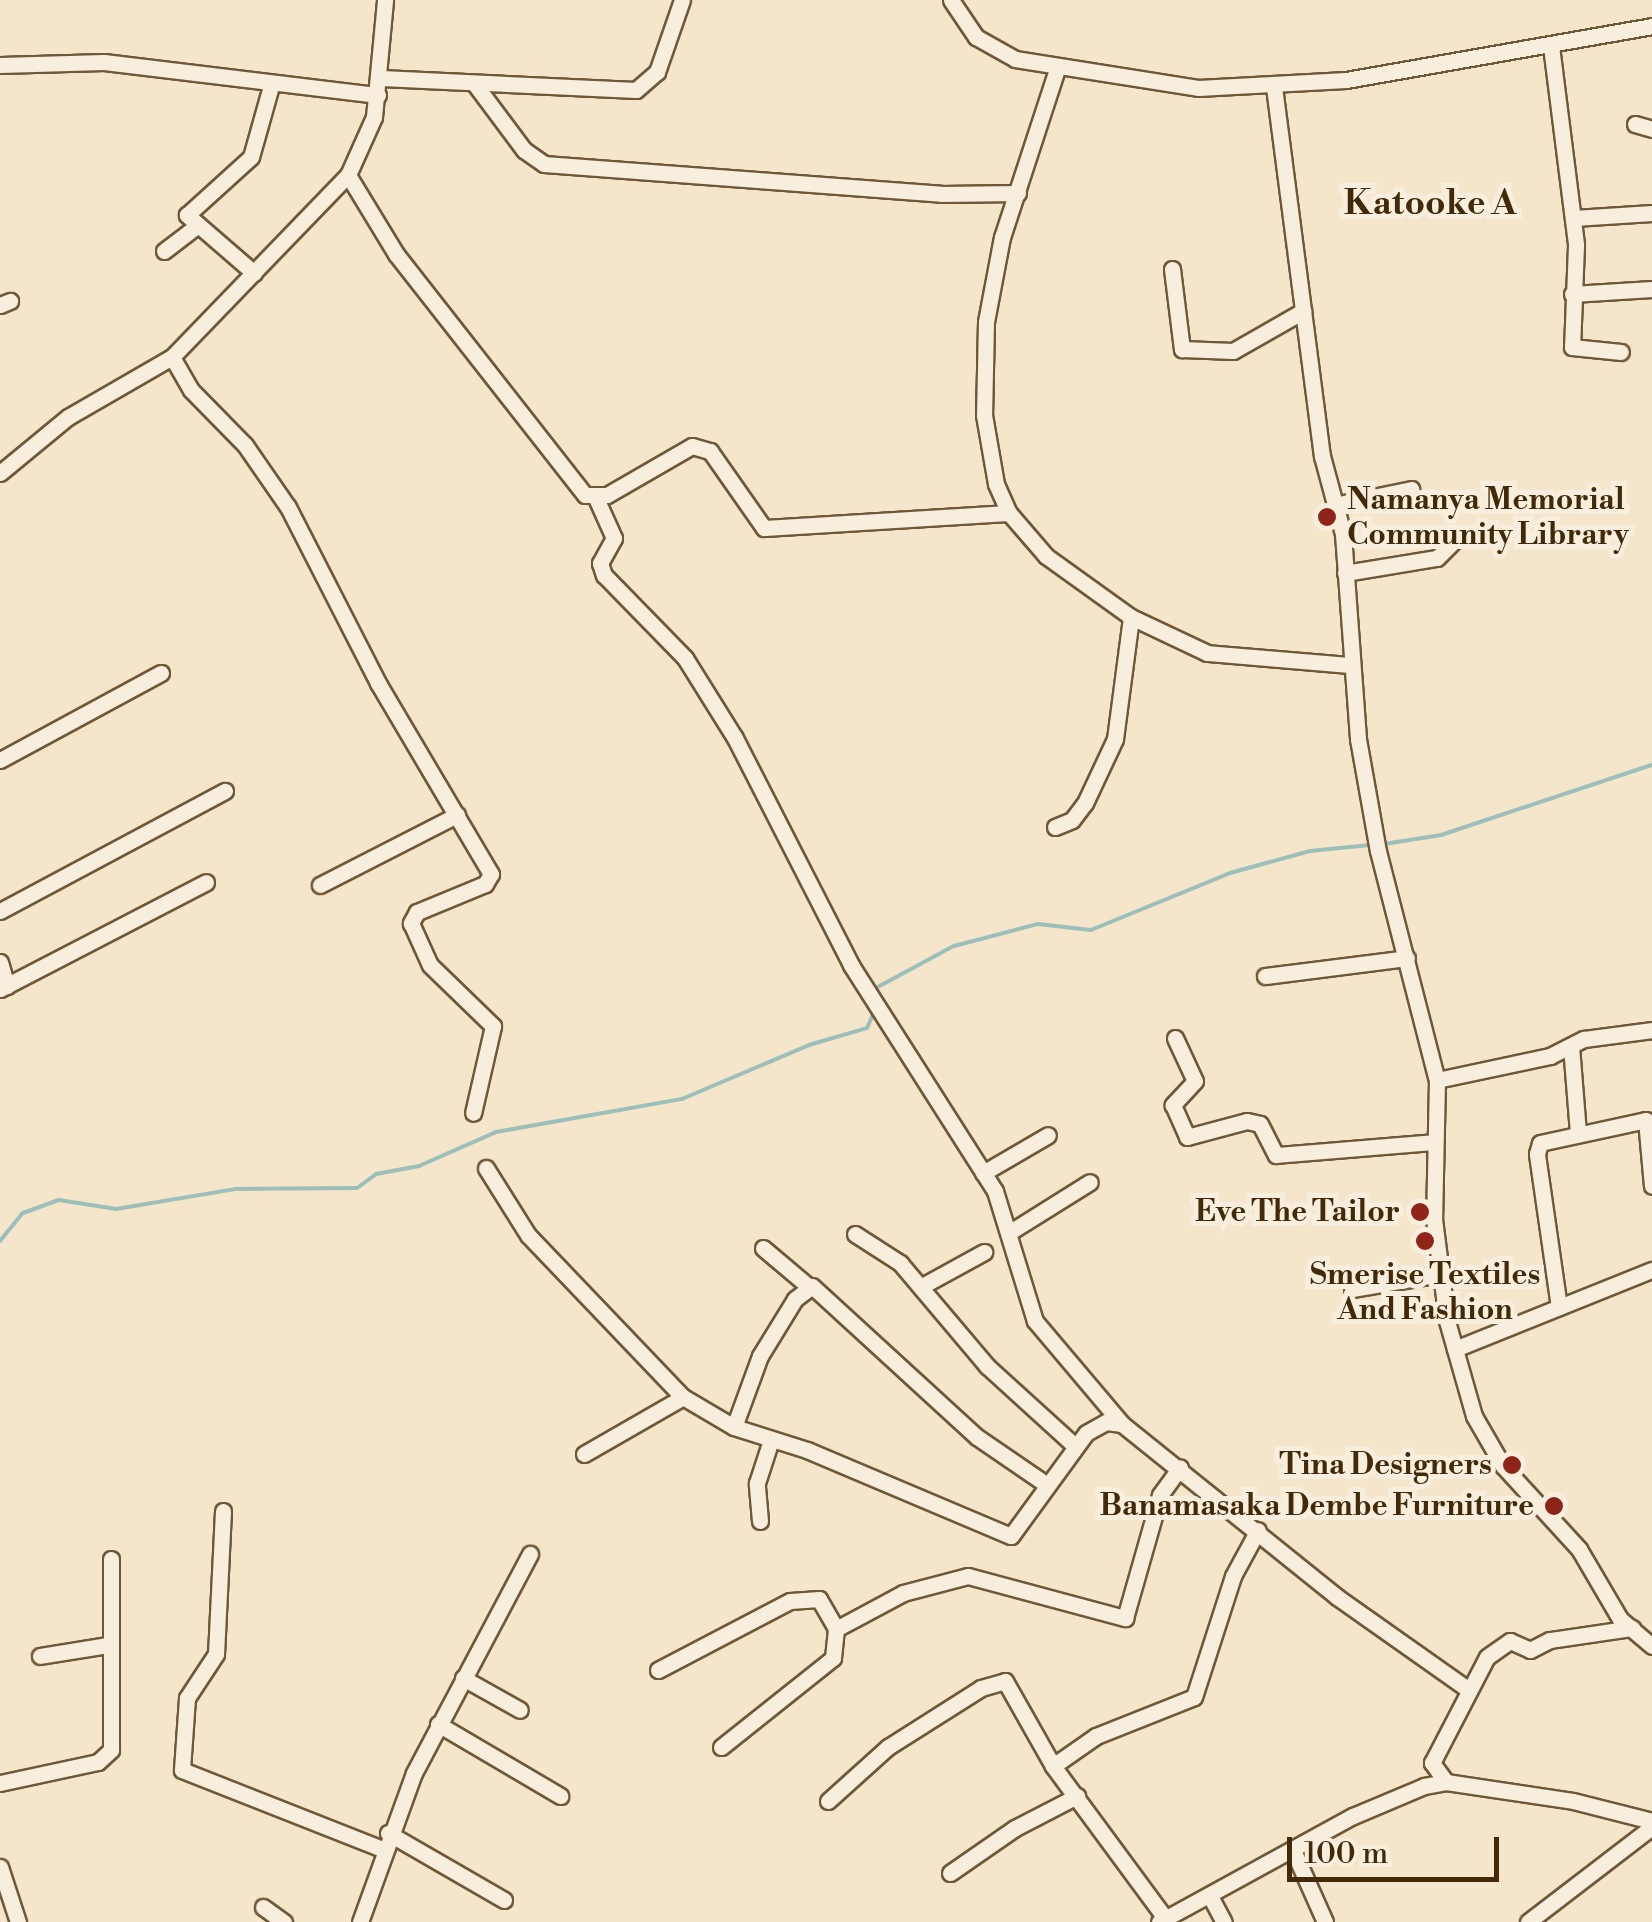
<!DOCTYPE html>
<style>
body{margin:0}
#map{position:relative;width:1652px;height:1922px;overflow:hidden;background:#f5e5cb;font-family:"Libre Bodoni",serif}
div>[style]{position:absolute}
.stream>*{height:4px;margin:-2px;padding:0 2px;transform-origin:2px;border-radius:2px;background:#9cbfba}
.roads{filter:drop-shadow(2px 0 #6f5838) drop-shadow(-2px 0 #6f5838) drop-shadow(0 2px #6f5838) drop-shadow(0 -2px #6f5838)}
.minor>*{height:15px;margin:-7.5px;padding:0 7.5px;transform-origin:7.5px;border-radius:7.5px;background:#f8eedd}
.dots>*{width:28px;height:28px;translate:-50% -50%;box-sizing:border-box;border:5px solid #f8eedd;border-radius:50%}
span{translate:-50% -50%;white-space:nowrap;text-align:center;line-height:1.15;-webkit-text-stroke:10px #f8eedd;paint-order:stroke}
.poi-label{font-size:30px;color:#422907;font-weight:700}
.left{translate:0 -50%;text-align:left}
.right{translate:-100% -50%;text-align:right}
.quarter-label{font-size:35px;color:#422907;font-weight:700}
.scale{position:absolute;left:1287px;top:1837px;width:212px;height:45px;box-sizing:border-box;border:5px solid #422907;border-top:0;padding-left:12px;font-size:30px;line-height:35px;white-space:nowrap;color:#422907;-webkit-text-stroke:8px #f8eedd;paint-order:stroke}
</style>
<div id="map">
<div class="stream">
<div style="left:1384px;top:844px;width:58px;rotate:-9deg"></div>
<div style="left:1441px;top:835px;width:222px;rotate:-18.4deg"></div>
<div style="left:874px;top:989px;width:91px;rotate:-28.3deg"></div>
<div style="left:954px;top:946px;width:87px;rotate:-14.7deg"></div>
<div style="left:1038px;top:924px;width:53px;rotate:6.5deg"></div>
<div style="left:1091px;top:930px;width:150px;rotate:-22.3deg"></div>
<div style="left:1230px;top:873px;width:83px;rotate:-15.4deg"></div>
<div style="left:1310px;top:851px;width:60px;rotate:-5.7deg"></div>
<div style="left:0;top:1241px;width:36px;rotate:-51deg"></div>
<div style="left:23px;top:1213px;width:38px;rotate:-20deg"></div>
<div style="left:59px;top:1200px;width:58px;rotate:9deg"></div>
<div style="left:116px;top:1209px;width:122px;rotate:-9.5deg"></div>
<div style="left:236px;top:1189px;width:121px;rotate:-0.5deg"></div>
<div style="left:357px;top:1188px;width:24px;rotate:-36deg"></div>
<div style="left:376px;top:1174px;width:44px;rotate:-10.5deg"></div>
<div style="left:419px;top:1166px;width:84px;rotate:-23.8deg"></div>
<div style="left:496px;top:1132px;width:189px;rotate:-10.1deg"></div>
<div style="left:682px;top:1099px;width:138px;rotate:-23deg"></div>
<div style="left:809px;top:1045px;width:60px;rotate:-16.3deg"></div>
<div style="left:867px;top:1028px;width:17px;rotate:-66deg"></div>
</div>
<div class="roads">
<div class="minor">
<div style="left:951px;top:0;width:45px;rotate:56deg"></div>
<div style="left:976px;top:37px;width:45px;rotate:29.4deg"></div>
<div style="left:1015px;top:59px;width:185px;rotate:9deg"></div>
<div style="left:1198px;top:88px;width:148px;rotate:-3.1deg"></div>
<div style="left:1346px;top:80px;width:311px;rotate:-10deg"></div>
<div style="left:1551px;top:46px;width:201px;rotate:82.8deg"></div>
<div style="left:1576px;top:245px;width:102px;rotate:92.2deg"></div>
<div style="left:1572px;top:347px;width:49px;rotate:5.8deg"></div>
<div style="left:0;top:65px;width:104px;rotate:-1.7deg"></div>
<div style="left:104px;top:62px;width:276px;rotate:6.9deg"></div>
<div style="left:1058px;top:66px;width:180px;rotate:108.1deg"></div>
<div style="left:1002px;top:237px;width:86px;rotate:100.7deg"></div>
<div style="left:986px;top:322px;width:93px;rotate:91.2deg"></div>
<div style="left:984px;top:415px;width:70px;rotate:80.1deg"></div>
<div style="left:996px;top:484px;width:32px;rotate:66deg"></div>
<div style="left:1009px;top:513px;width:57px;rotate:49.3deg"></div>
<div style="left:1046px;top:556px;width:105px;rotate:35.7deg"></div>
<div style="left:1131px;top:617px;width:84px;rotate:25.3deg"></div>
<div style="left:1207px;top:653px;width:144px;rotate:4.8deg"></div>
<div style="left:381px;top:78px;width:255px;rotate:2.7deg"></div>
<div style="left:636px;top:90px;width:28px;rotate:-41deg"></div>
<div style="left:657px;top:72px;width:76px;rotate:-70.9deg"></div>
<div style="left:474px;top:83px;width:84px;rotate:53.3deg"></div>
<div style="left:524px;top:150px;width:24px;rotate:35deg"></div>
<div style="left:544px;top:164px;width:398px;rotate:4.3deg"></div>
<div style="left:941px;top:194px;width:77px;rotate:-0.7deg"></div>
<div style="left:1274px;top:87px;width:372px;rotate:82.6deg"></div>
<div style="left:1322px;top:456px;width:81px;rotate:74.9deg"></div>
<div style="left:1343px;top:534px;width:206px;rotate:85.8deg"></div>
<div style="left:1358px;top:739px;width:114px;rotate:79.9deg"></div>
<div style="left:1378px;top:851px;width:236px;rotate:75.6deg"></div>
<div style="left:1437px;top:1080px;width:139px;rotate:91.2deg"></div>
<div style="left:1434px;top:1219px;width:103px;rotate:82.7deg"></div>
<div style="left:1447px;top:1321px;width:99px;rotate:74.1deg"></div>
<div style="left:1474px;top:1416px;width:58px;rotate:59.9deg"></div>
<div style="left:1503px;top:1466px;width:113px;rotate:47.5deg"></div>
<div style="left:1579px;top:1549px;width:81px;rotate:59.6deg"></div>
<div style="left:1620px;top:1619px;width:42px;rotate:40.2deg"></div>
<div style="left:1635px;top:124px;width:18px;rotate:16deg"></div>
<div style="left:348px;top:175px;width:92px;rotate:58.7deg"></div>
<div style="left:396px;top:254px;width:306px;rotate:51.9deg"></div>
<div style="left:585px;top:495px;width:22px"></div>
<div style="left:607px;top:495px;width:98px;rotate:-30deg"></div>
<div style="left:692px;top:446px;width:19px;rotate:16deg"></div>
<div style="left:710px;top:451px;width:94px;rotate:55deg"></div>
<div style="left:764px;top:528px;width:245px;rotate:-3.5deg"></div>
<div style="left:1574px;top:218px;width:78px;rotate:-3.7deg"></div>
<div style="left:164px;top:251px;width:43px;rotate:-37.4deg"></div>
<div style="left:1172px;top:269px;width:81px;rotate:82.9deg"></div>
<div style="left:1182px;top:349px;width:51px;rotate:2.2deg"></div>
<div style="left:1233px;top:351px;width:81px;rotate:-29.7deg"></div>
<div style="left:254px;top:273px;width:89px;rotate:-139.1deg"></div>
<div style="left:187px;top:215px;width:86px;rotate:-42.2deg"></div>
<div style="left:251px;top:157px;width:74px;rotate:-74.3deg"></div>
<div style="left:1572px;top:294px;width:80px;rotate:-3.6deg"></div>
<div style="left:0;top:305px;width:11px;rotate:-22deg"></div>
<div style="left:172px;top:357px;width:38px;rotate:60deg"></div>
<div style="left:191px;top:390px;width:77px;rotate:45.5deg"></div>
<div style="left:245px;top:445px;width:75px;rotate:55.3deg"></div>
<div style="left:288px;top:507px;width:198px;rotate:62.9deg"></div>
<div style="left:378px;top:683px;width:222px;rotate:59.4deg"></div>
<div style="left:491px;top:874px;width:12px;rotate:121deg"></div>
<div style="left:485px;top:884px;width:74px;rotate:157.6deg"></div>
<div style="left:417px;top:912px;width:13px;rotate:119deg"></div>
<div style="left:411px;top:923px;width:46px;rotate:65.7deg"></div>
<div style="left:430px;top:965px;width:88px;rotate:44.1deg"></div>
<div style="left:493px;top:1026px;width:89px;rotate:102.9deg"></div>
<div style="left:0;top:473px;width:88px;rotate:-39.5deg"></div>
<div style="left:68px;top:417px;width:120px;rotate:-30deg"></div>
<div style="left:172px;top:357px;width:253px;rotate:-46deg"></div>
<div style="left:348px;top:175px;width:64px;rotate:-65.9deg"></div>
<div style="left:374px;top:117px;width:118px;rotate:-84.6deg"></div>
<div style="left:596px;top:498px;width:44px;rotate:65.8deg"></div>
<div style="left:614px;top:538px;width:29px;rotate:119deg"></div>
<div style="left:600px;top:563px;width:13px;rotate:72deg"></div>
<div style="left:604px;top:575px;width:116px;rotate:45.7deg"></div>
<div style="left:685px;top:658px;width:94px;rotate:58deg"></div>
<div style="left:735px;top:738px;width:255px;rotate:62.9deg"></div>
<div style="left:851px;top:965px;width:268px;rotate:57.5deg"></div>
<div style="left:995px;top:1191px;width:136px;rotate:72.9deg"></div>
<div style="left:1035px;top:1321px;width:135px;rotate:49.8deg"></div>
<div style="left:1334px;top:505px;width:79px;rotate:-11.7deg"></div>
<div style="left:1345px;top:573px;width:93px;rotate:-9.3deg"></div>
<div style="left:1437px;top:558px;width:30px;rotate:-45deg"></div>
<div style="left:0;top:760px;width:183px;rotate:-28.4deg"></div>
<div style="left:1055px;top:827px;width:18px;rotate:-22deg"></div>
<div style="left:1072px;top:820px;width:21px;rotate:-53deg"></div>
<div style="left:1085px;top:803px;width:71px;rotate:-64.9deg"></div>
<div style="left:1115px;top:739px;width:123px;rotate:-82.5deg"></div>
<div style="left:320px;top:885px;width:154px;rotate:-27.1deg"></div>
<div style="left:0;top:911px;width:255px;rotate:-28.1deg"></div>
<div style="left:0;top:962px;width:25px;rotate:74deg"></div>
<div style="left:1265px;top:976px;width:143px;rotate:-7.2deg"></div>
<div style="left:0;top:989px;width:232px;rotate:-27.4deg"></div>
<div style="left:1175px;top:1038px;width:47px;rotate:65.1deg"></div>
<div style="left:1195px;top:1081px;width:33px;rotate:133deg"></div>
<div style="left:1173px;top:1105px;width:35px;rotate:66deg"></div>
<div style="left:1187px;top:1137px;width:62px;rotate:-14.9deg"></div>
<div style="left:1247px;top:1121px;width:13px;rotate:13deg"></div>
<div style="left:1260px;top:1124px;width:35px;rotate:63deg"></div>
<div style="left:1276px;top:1155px;width:159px;rotate:-4.7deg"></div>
<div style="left:1571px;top:1046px;width:87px;rotate:85.4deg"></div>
<div style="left:1437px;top:1080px;width:116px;rotate:-12deg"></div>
<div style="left:1550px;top:1056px;width:38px;rotate:-27deg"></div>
<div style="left:1584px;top:1039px;width:69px;rotate:-7.5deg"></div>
<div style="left:486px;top:1168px;width:79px;rotate:57.9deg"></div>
<div style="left:528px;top:1235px;width:224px;rotate:46.3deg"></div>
<div style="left:983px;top:1173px;width:75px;rotate:-30.3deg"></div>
<div style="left:1010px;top:1232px;width:94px;rotate:-32deg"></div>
<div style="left:855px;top:1234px;width:54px;rotate:32.8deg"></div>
<div style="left:900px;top:1263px;width:135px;rotate:49.8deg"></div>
<div style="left:987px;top:1366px;width:119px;rotate:42.3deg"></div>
<div style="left:763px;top:1248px;width:59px;rotate:40.2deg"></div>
<div style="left:922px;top:1286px;width:71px;rotate:-28.7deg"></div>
<div style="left:1352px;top:1289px;width:89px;rotate:-9.7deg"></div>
<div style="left:1559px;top:1307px;width:155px;rotate:-98.2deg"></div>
<div style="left:1537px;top:1154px;width:11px;rotate:-75deg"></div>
<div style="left:1540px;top:1143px;width:108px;rotate:-12.2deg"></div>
<div style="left:1646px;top:1120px;width:66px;rotate:84.8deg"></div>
<div style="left:1455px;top:1349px;width:212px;rotate:-21.9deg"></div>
<div style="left:734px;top:1427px;width:76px;rotate:-69.9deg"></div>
<div style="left:760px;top:1356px;width:67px;rotate:-58.4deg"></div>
<div style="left:795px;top:1299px;width:21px;rotate:-37deg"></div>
<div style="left:812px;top:1286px;width:224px;rotate:42.5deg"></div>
<div style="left:977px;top:1437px;width:85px;rotate:34.4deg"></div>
<div style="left:584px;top:1454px;width:114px;rotate:-29.9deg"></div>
<div style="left:683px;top:1397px;width:59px;rotate:30.5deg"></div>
<div style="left:734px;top:1427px;width:77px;rotate:17.5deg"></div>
<div style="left:807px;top:1450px;width:221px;rotate:22.9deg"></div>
<div style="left:1011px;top:1536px;width:127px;rotate:-53.9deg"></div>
<div style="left:1086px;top:1433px;width:23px;rotate:-29deg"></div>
<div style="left:1106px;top:1422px;width:16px;rotate:7deg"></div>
<div style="left:1122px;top:1424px;width:276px;rotate:38.8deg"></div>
<div style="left:1337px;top:1597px;width:158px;rotate:35.2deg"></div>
<div style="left:223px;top:1511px;width:143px;rotate:92.8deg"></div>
<div style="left:216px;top:1654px;width:53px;rotate:123.4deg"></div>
<div style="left:187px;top:1698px;width:72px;rotate:94deg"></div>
<div style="left:182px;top:1770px;width:216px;rotate:21.5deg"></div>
<div style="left:760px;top:1521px;width:38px;rotate:-95deg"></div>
<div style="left:757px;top:1483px;width:45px;rotate:-72deg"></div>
<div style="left:836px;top:1629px;width:76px;rotate:-28.2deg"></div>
<div style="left:903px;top:1593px;width:67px;rotate:-14.7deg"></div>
<div style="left:968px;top:1576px;width:163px;rotate:15deg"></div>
<div style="left:1125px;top:1618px;width:128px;rotate:-74.1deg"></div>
<div style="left:1160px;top:1495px;width:34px;rotate:-54deg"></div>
<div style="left:40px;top:1656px;width:69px;rotate:-9.2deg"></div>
<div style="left:658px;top:1670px;width:149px;rotate:-27.6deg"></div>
<div style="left:790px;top:1601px;width:29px;rotate:-4deg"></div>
<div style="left:819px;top:1599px;width:34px;rotate:60deg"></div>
<div style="left:836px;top:1629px;width:29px;rotate:96deg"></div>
<div style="left:833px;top:1658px;width:143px;rotate:141.5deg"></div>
<div style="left:463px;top:1678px;width:65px;rotate:29.3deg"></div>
<div style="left:438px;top:1724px;width:142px;rotate:30.5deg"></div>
<div style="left:1053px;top:1766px;width:52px;rotate:-34.9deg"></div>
<div style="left:1096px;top:1736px;width:105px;rotate:-21.7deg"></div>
<div style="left:1194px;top:1697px;width:127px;rotate:-72.1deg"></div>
<div style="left:1233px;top:1576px;width:52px;rotate:-61.5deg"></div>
<div style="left:1446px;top:1782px;width:24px;rotate:-126deg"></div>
<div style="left:1432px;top:1763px;width:119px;rotate:-62.6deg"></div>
<div style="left:1487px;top:1657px;width:28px;rotate:-35deg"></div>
<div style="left:1510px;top:1641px;width:22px;rotate:24deg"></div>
<div style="left:1530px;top:1650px;width:22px;rotate:-27deg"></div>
<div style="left:1550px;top:1640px;width:83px;rotate:-8.3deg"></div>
<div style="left:0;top:1783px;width:100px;rotate:-12.1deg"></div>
<div style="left:98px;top:1762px;width:18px;rotate:-43deg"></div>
<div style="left:111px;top:1750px;width:191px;rotate:-90deg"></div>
<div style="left:828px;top:1801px;width:81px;rotate:-42deg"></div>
<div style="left:888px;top:1747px;width:110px;rotate:-32.4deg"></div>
<div style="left:981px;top:1688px;width:25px;rotate:-16deg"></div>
<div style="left:1005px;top:1681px;width:98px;rotate:60.5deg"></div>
<div style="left:1053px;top:1766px;width:190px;rotate:53.6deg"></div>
<div style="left:388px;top:1833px;width:134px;rotate:30deg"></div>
<div style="left:1293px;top:1850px;width:79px;rotate:66deg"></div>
<div style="left:0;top:1867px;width:58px;rotate:71.9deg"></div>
<div style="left:950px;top:1873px;width:79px;rotate:-34.7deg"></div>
<div style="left:1015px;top:1828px;width:70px;rotate:-27.3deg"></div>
<div style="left:1211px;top:1898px;width:27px;rotate:62deg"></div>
<div style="left:263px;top:1907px;width:26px;rotate:36deg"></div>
<div style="left:360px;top:1922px;width:158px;rotate:-70.1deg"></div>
<div style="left:414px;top:1773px;width:248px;rotate:-62.1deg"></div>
<div style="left:1159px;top:1922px;width:221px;rotate:-28.7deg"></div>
<div style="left:1353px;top:1816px;width:77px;rotate:-22.9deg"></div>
<div style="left:1424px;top:1786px;width:22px;rotate:-10deg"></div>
<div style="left:1446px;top:1782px;width:128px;rotate:8.5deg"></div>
<div style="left:1573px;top:1801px;width:81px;rotate:14.2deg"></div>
<div style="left:1528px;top:1922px;width:156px;rotate:-37.5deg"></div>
</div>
</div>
<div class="dots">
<div style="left:1327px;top:517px;background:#8f2418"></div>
<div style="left:1420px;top:1212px;background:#8f2418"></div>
<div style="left:1425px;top:1241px;background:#8f2418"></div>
<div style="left:1512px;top:1465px;background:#8f2418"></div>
<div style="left:1554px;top:1506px;background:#8f2418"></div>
</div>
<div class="poi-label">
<span class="left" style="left:1347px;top:517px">Namanya Memorial<br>Community Library</span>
<span class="right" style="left:1400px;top:1212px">Eve The Tailor</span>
<span style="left:1425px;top:1292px">Smerise Textiles<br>And Fashion</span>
<span class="right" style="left:1492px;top:1465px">Tina Designers</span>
<span class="right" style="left:1534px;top:1506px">Banamasaka Dembe Furniture</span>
</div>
<div class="quarter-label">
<span style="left:1430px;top:204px">Katooke A</span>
</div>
<div class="scale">100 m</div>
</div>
